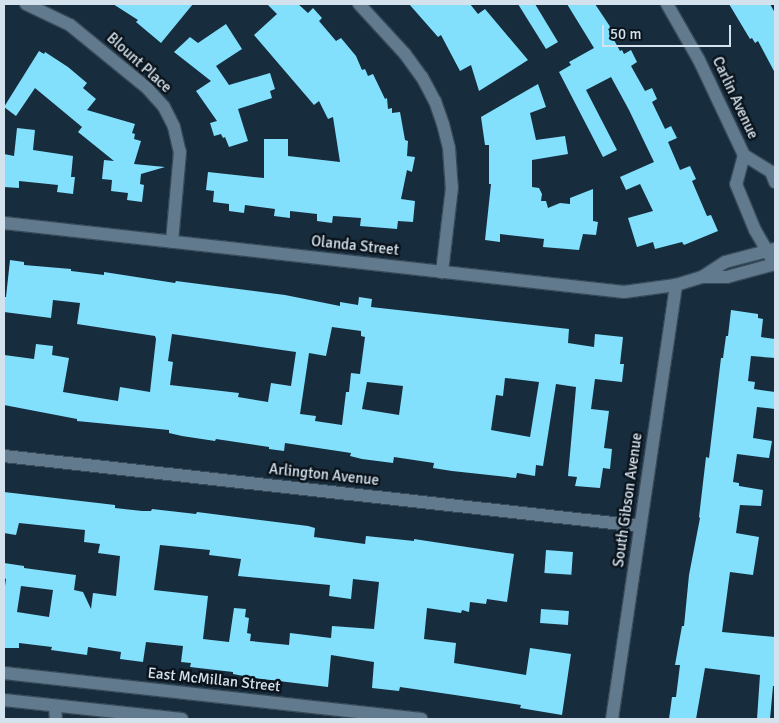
<!DOCTYPE html>
<style>
body{margin:0}
#map{position:relative;width:779px;height:723px;overflow:hidden;background:#172d3e;font-family:Signika,sans-serif}
div>[style]{position:absolute}
.building>*{inset:0;background:#82e0fd;transform-origin:0 0}
.roads{filter:drop-shadow(1px 0 #384a58) drop-shadow(-1px 0 #384a58) drop-shadow(0 1px #384a58) drop-shadow(0 -1px #384a58)}
.minor>*{height:12px;margin:-6px;padding:0 6px;transform-origin:6px;border-radius:6px;background:#617a8e}
span{translate:-50% -50%;white-space:nowrap;text-align:center;line-height:1.15;-webkit-text-stroke:5px #0b141c;paint-order:stroke}
.street-label{font-size:15px;color:#d4e2ed}
.frame{position:absolute;inset:0;border:5px solid #d4e2ed;pointer-events:none}
.scale{position:absolute;left:602px;top:25px;width:129px;height:22px;box-sizing:border-box;border:2px solid #d4e2ed;border-top:0;padding-left:6px;font-size:15px;line-height:18px;white-space:nowrap;color:#d4e2ed;-webkit-text-stroke:4px #0b141c;paint-order:stroke}
</style>
<div id="map">
<div class="building">
<div style="clip-path:polygon(113px 4px,193px 4px,161px 43px,136px 22px,138px 20px)"></div>
<div style="clip-path:polygon(267px 4px,298px 4px,308px 13px,313px 8px,322px 18px,319px 21px,336px 41px,341px 38px,356px 56px,362px 70px,365px 69px,368px 76px,373px 74px,385px 99px,387px 98px,388px 109px,392px 108px,392px 113px,400px 112px,405px 140px,408px 141px,407px 156px,415px 157px,412px 172px,407px 170px,401px 199px,415px 201px,413px 222px,398px 221px,397px 229px,360px 226px,361px 218px,333px 216px,332px 223px,317px 221px,317px 214px,290px 211px,290px 218px,274px 216px,275px 209px,245px 205px,244px 213px,229px 211px,229px 204px,213px 202px,214px 191px,206px 190px,208px 172px,264px 178px,264px 139px,288px 139px,288px 156px,340px 162px,333px 117px,328px 119px,319px 101px,314px 105px,254px 35px,277px 14px)"></div>
<div style="clip-path:polygon(409px 4px,470px 4px,478px 14px,485px 9px,528px 60px,479px 91px,471px 65px,460px 71px,441px 35px,438px 37px)"></div>
<div style="clip-path:polygon(518px 4px,535px 4px,558px 42px,546px 49px)"></div>
<div style="clip-path:polygon(567px 4px,595px 4px,611px 28px,608px 29px,620px 51px,622px 50px,624px 54px,631px 50px,637px 62px,631px 66px,645px 91px,652px 88px,657px 99px,652px 102px,665px 129px,671px 126px,677px 138px,668px 142px,680px 170px,690px 166px,696px 179px,692px 181px,707px 216px,711px 215px,718px 231px,684px 245px,682px 242px,655px 249px,653px 242px,637px 247px,628px 218px,653px 211px,640px 184px,626px 190px,620px 177px,654px 162px,629px 110px,611px 77px,586px 90px,617px 150px,603px 157px,559px 72px,571px 65px,569px 62px,594px 48px)"></div>
<div style="clip-path:polygon(729px 4px,770px 4px,775px 13px,775px 73px,758px 41px,755px 43px,752px 38px,750px 39px)"></div>
<div style="clip-path:polygon(226px 24px,242px 49px,216px 66px,229px 85px,270px 73px,275px 89px,270px 91px,272px 98px,238px 109px,248px 141px,229px 147px,225px 137px,223px 138px,221px 134px,214px 136px,210px 123px,217px 121px,196px 91px,211px 81px,174px 52px,190px 37px,198px 43px)"></div>
<div style="clip-path:polygon(39px 51px,44px 54px,45px 52px,68px 67px,87px 83px,83px 88px,96px 99px,87px 110px,135px 124px,132px 133px,135px 134px,134px 139px,141px 141px,134px 164px,165px 167px,141px 174px,140px 184px,144px 185px,142px 202px,127px 200px,128px 193px,111px 191px,112px 180px,102px 179px,104px 160px,114px 161px,78px 132px,82px 127px,35px 88px,16px 116px,4px 107px)"></div>
<div style="clip-path:polygon(538px 84px,546px 107px,530px 113px,536px 140px,565px 136px,568px 154px,532px 160px,532px 187px,539px 188px,542px 194px,541px 201px,546px 201px,548px 208px,560px 203px,570px 204px,570px 198px,593px 189px,593px 221px,598px 222px,596px 235px,583px 234px,579px 250px,543px 247px,544px 239px,500px 234px,500px 242px,485px 240px,491px 184px,489px 184px,489px 145px,485px 145px,481px 117px)"></div>
<div style="clip-path:polygon(17px 128px,35px 130px,33px 150px,73px 156px,71px 177px,75px 177px,73px 194px,57px 192px,58px 185px,19px 181px,19px 188px,4px 187px,4px 154px,14px 156px)"></div>
<div style="clip-path:polygon(evenodd,10px 260px,24px 262px,24px 265px,71px 269px,71px 271px,104px 275px,104px 272px,175px 283px,176px 281px,285px 295px,340px 306px,340px 302px,358px 305px,359px 297px,372px 299px,371px 307px,569px 329px,568px 343px,594px 347px,595px 334px,623px 337px,620px 364px,624px 364px,622px 382px,595px 379px,591px 409px,609px 411px,604px 448px,612px 449px,610px 469px,603px 468px,600px 488px,575px 486px,577px 477px,568px 476px,576px 387px,556px 384px,543px 466px,536px 465px,535px 476px,517px 473px,516px 478px,452px 471px,433px 468px,434px 463px,394px 457px,393px 463px,362px 459px,350px 456px,351px 453px,285px 443px,284px 451px,269px 449px,269px 447px,216px 439px,215px 441px,182px 436px,169px 433px,169px 430px,77px 421px,77px 419px,4px 405px,4px 355px,34px 359px,36px 344px,53px 346px,52px 355px,69px 358px,63px 392px,118px 401px,120px 387px,150px 392px,156px 339px,155px 336px,77px 324px,80px 303px,53px 300px,51px 318px,4px 312px,4px 297px,6px 297px,10px 260px,332px 327px,361px 331px,361px 336px,365px 337px,360px 374px,351px 373px,349px 392px,346px 392px,342px 425px,315px 421px,316px 416px,300px 414px,309px 353px,326px 356px,332px 327px,10px 260px,172px 334px,296px 352px,291px 386px,271px 383px,268px 402px,238px 397px,239px 393px,170px 385px,173px 362px,168px 361px,172px 334px,10px 260px,505px 378px,539px 382px,530px 437px,491px 430px,496px 395px,503px 396px,505px 378px,10px 260px,367px 382px,403px 386px,399px 415px,362px 409px,367px 382px)"></div>
<div style="clip-path:polygon(731px 310px,758px 314px,758px 318px,763px 319px,761px 337px,775px 339px,775px 358px,751px 356px,748px 381px,755px 382px,754px 389px,775px 392px,775px 409px,757px 407px,753px 438px,772px 441px,769px 458px,737px 454px,733px 482px,739px 483px,739px 486px,763px 490px,761px 506px,740px 505px,736px 533px,759px 537px,753px 575px,730px 572px,722px 632px,775px 637px,775px 686px,773px 686px,770px 719px,757px 719px,760px 675px,705px 668px,696px 719px,669px 719px,672px 697px,676px 697px,680px 665px,675px 665px,678px 648px,682px 626px,684px 626px,689px 575px,700px 518px,699px 517px,706px 457px,709px 458px,721px 358px,723px 358px,726px 336px,728px 336px)"></div>
<div style="clip-path:polygon(evenodd,4px 492px,115px 505px,115px 508px,142px 511px,151px 511px,152px 509px,196px 514px,197px 512px,308px 526px,315px 528px,314px 537px,365px 544px,366px 536px,414px 541px,414px 539px,514px 554px,507px 602px,487px 599px,486px 604px,470px 602px,469px 612px,462px 610px,461px 613px,427px 608px,424px 639px,456px 643px,454px 663px,526px 675px,530px 648px,571px 654px,562px 715px,520px 708px,521px 705px,455px 695px,400px 687px,399px 691px,372px 688px,374px 662px,331px 655px,328px 687px,254px 678px,233px 674px,233px 672px,190px 667px,191px 663px,181px 662px,183px 646px,146px 642px,143px 662px,120px 659px,121px 652px,88px 647px,87px 655px,51px 650px,52px 647px,19px 643px,19px 648px,4px 648px,4px 593px,6px 579px,4px 578px,4px 563px,24px 566px,24px 568px,76px 575px,74px 590px,83px 592px,91px 609px,93px 593px,116px 596px,120px 556px,98px 553px,100px 544px,84px 542px,85px 530px,19px 523px,16px 535px,4px 533px,4px 492px,160px 545px,210px 550px,209px 555px,241px 559px,238px 576px,330px 585px,329px 596px,351px 599px,353px 579px,379px 582px,374px 629px,332px 626px,331px 638px,290px 633px,289px 645px,250px 641px,251px 634px,247px 633px,249px 618px,245px 617px,246px 609px,234px 608px,229px 642px,203px 639px,208px 596px,154px 590px,160px 545px,4px 492px,21px 586px,53px 590px,49px 617px,17px 612px,21px 586px)"></div>
<div style="left:546px;top:550px;width:27px;height:23px;rotate:4deg"></div>
<div style="left:541px;top:609px;width:28px;height:14px;rotate:4deg"></div>
</div>
<div class="roads">
<div class="minor">
<div style="left:26px;top:4px;width:49px;rotate:25.5deg"></div>
<div style="left:70px;top:25px;width:99px;rotate:39.3deg"></div>
<div style="left:147px;top:88px;width:25px;rotate:48deg"></div>
<div style="left:164px;top:107px;width:22px;rotate:63deg"></div>
<div style="left:174px;top:127px;width:26px;rotate:77deg"></div>
<div style="left:180px;top:152px;width:90px;rotate:95.1deg"></div>
<div style="left:359px;top:4px;width:68px;rotate:47.4deg"></div>
<div style="left:405px;top:54px;width:29px;rotate:54deg"></div>
<div style="left:422px;top:77px;width:27px;rotate:62deg"></div>
<div style="left:435px;top:101px;width:24px;rotate:71deg"></div>
<div style="left:443px;top:124px;width:25px;rotate:76deg"></div>
<div style="left:449px;top:148px;width:39px;rotate:86deg"></div>
<div style="left:452px;top:187px;width:86px;rotate:96.7deg"></div>
<div style="left:667px;top:4px;width:64px;rotate:60.3deg"></div>
<div style="left:699px;top:60px;width:105px;rotate:64.7deg"></div>
<div style="left:744px;top:155px;width:32px;rotate:32deg"></div>
<div style="left:771px;top:172px;width:11px;rotate:68deg"></div>
<div style="left:744px;top:155px;width:30px;rotate:105deg"></div>
<div style="left:736px;top:184px;width:50px;rotate:67.6deg"></div>
<div style="left:755px;top:230px;width:39px;rotate:60deg"></div>
<div style="left:4px;top:223px;width:624px;rotate:6.35deg"></div>
<div style="left:624px;top:292px;width:52px;rotate:-7.7deg"></div>
<div style="left:676px;top:285px;width:27px;rotate:-17deg"></div>
<div style="left:702px;top:277px;width:27px;rotate:-33deg"></div>
<div style="left:725px;top:262px;width:52px;rotate:-14.6deg"></div>
<div style="left:702px;top:277px;width:25px"></div>
<div style="left:727px;top:277px;width:50px;rotate:-15.2deg"></div>
<div style="left:4px;top:456px;width:640px;rotate:6.28deg"></div>
<div style="left:4px;top:673px;width:420px;rotate:6.3deg"></div>
<div style="left:4px;top:700px;width:179px;rotate:6.1deg"></div>
<div style="left:55px;top:706px;width:13px;rotate:86deg"></div>
<div style="left:612px;top:719px;width:439px;rotate:-81.6deg"></div>
</div>
</div>
<div class="street-label">
<span style="left:139px;top:63px;rotate:42deg">Blount Place</span>
<span style="left:735px;top:98px;rotate:65deg">Carlin Avenue</span>
<span style="left:355px;top:246px;rotate:6deg">Olanda Street</span>
<span style="left:324px;top:475px;rotate:6deg">Arlington Avenue</span>
<span style="left:628px;top:500px;rotate:-82deg">South Gibson Avenue</span>
<span style="left:214px;top:680px;rotate:6deg">East McMillan Street</span>
</div>
<div class="frame"></div>
<div class="scale">50 m</div>
</div>
